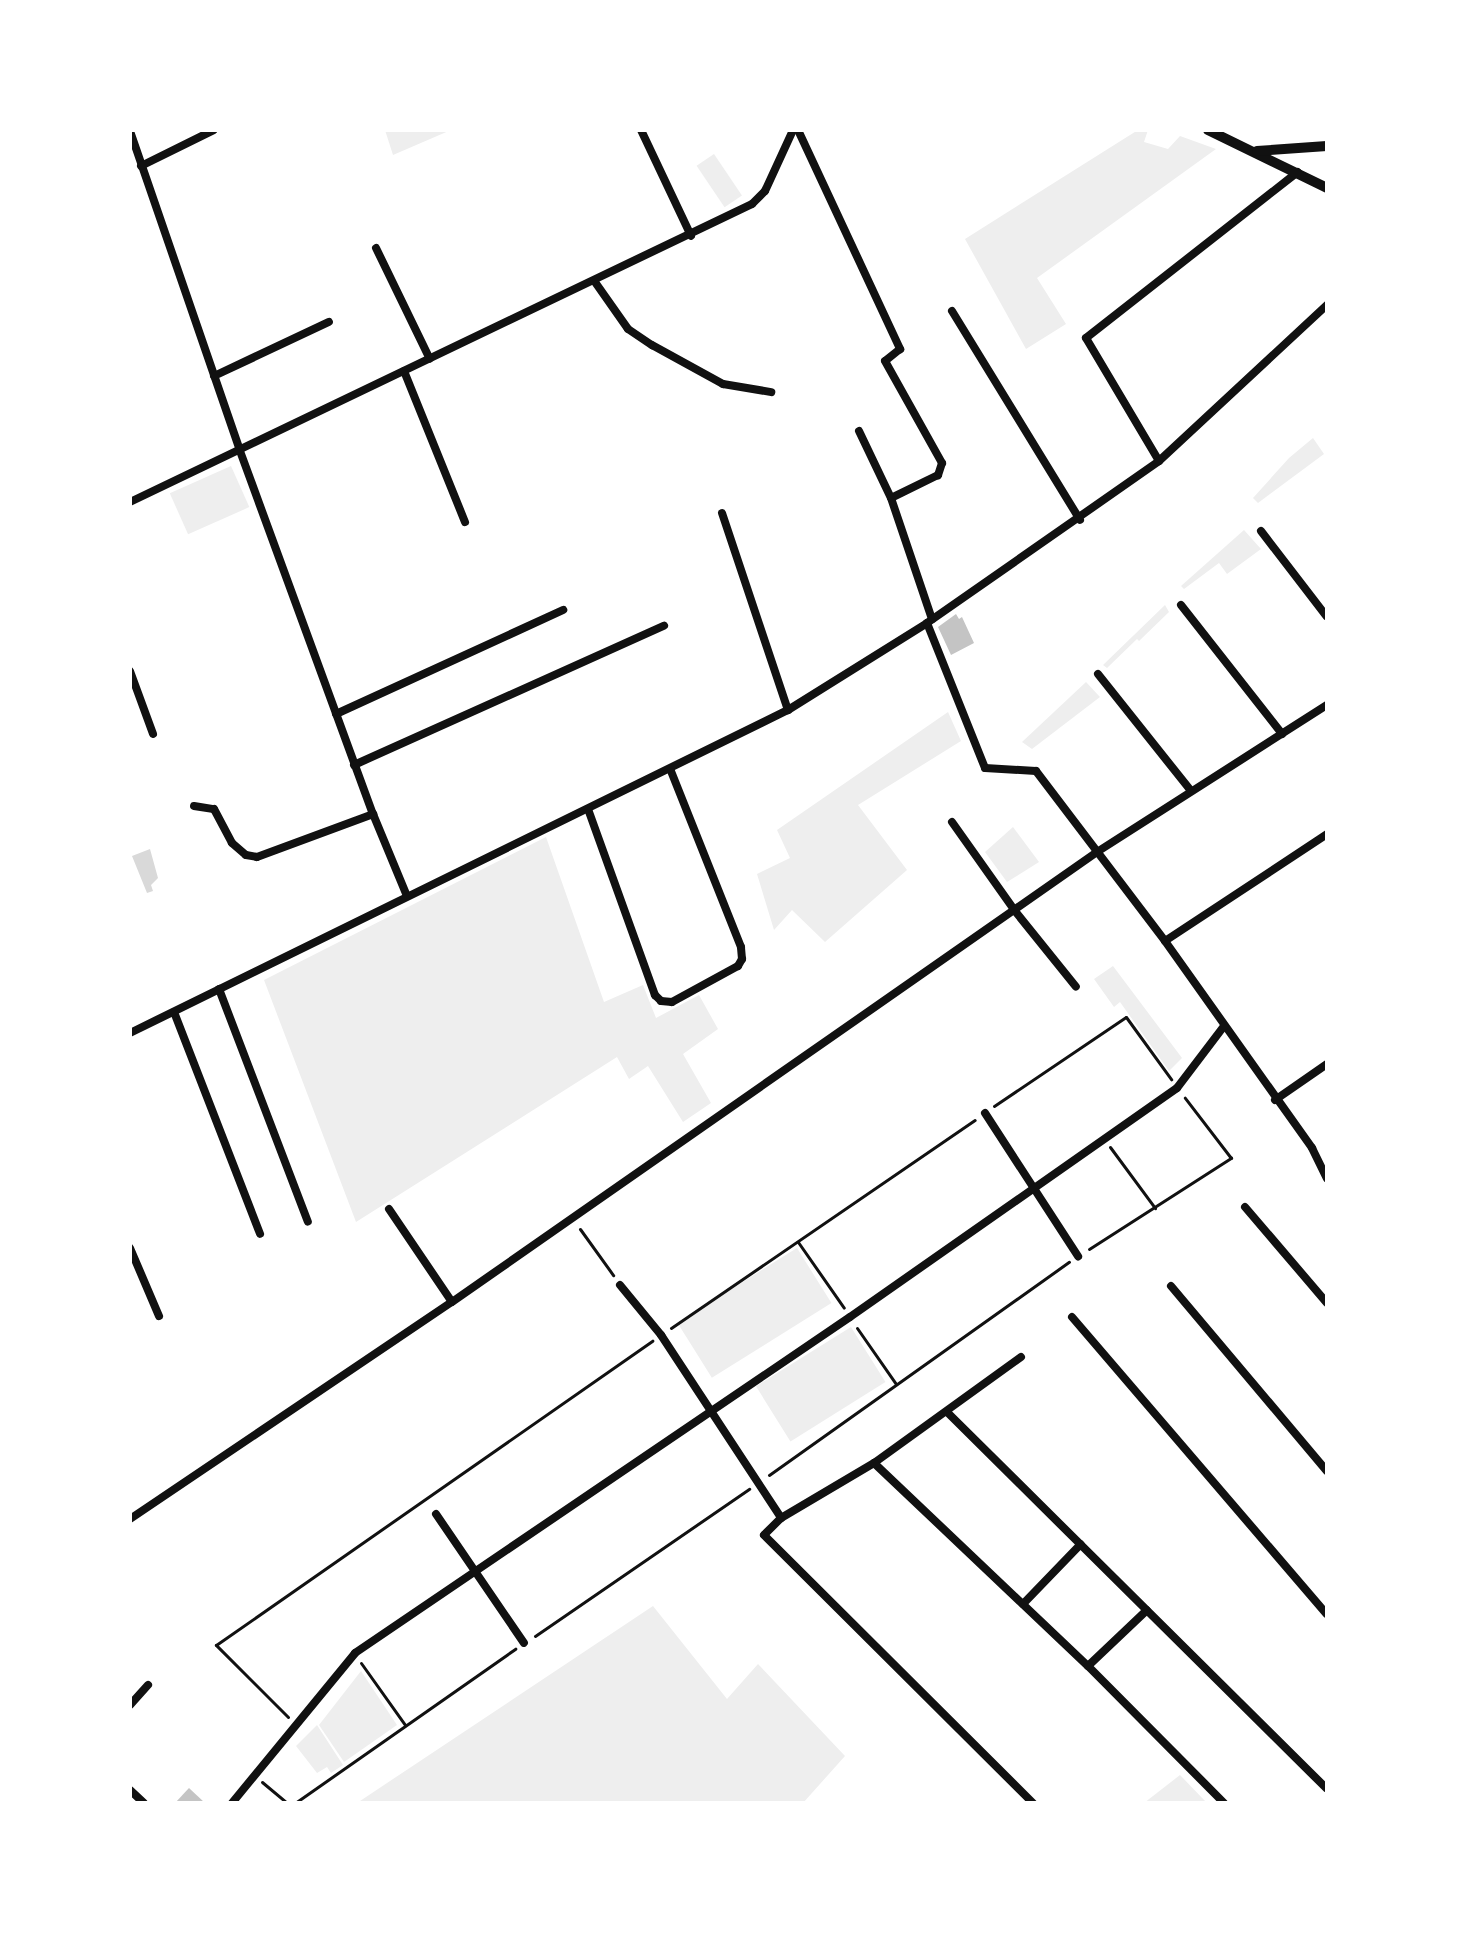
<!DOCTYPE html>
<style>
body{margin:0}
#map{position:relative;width:1457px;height:1933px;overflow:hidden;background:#fff;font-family:"PT Serif",serif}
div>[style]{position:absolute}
.green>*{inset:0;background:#eee;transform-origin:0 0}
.water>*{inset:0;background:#d9d9d9}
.building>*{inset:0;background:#c4c4c4}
.path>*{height:3px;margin:-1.5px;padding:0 1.5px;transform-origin:1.5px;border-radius:1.5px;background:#111}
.minor>*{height:8px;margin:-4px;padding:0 4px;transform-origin:4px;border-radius:4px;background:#111}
.tertiary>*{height:10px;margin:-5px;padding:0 5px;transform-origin:5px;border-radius:5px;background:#111}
span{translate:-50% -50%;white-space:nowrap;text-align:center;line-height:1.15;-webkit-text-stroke:8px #fff;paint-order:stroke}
.frame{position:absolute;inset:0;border:132px solid #fff;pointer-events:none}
</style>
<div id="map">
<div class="green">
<div style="clip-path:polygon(385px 130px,451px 130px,393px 155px)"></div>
<div style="clip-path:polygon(1138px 130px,1148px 130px,1144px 142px,1168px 149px,1180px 136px,1216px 149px,1037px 278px,1066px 324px,1026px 349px,965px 239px)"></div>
<div style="left:714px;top:154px;width:50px;height:21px;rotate:56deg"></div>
<div style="clip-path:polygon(1313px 438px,1324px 454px,1258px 503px,1253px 498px,1289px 458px)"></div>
<div style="left:231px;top:466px;width:45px;height:67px;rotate:66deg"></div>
<div style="clip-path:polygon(1244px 530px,1261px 549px,1227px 574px,1219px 563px,1184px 589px,1181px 586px)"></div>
<div style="clip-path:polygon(1165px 605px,1169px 612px,1139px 641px,1137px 639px,1107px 668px,1103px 665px)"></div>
<div style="clip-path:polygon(1086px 682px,1100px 697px,1032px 749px,1022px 742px)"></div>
<div style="clip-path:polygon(948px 712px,961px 741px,858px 805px,907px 870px,825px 942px,792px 910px,774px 930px,757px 874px,790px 858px,777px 830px)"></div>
<div style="clip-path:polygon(1013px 827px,1039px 862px,1007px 882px,985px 852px)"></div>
<div style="clip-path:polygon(546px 837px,604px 1002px,643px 985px,656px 1018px,699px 995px,718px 1029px,683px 1054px,711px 1103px,683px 1122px,648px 1066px,629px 1079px,617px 1057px,356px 1222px,264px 980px)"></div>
<div style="clip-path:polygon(1113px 966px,1182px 1058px,1169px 1071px,1120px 1002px,1114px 1007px,1094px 979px)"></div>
<div style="left:797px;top:1248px;width:65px;height:141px;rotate:58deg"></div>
<div style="left:851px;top:1327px;width:65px;height:112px;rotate:58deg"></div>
<div style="clip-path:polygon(653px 1606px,727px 1699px,758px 1664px,845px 1756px,803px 1803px,357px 1803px)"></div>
<div style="clip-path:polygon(361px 1671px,397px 1725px,344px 1762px,319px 1725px)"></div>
<div style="clip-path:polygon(317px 1725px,343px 1765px,331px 1773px,327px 1767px,317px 1773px,296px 1746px)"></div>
<div style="clip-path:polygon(1180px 1775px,1207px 1803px,1144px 1803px)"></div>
</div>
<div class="water">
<div style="clip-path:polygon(150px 849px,158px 878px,151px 885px,153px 891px,147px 893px,132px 856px)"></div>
</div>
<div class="building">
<div style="clip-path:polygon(956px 614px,959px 619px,962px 617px,974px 643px,951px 655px,938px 627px)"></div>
<div style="clip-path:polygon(189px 1788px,205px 1803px,175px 1803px)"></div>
</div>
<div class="path">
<div style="left:994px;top:1106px;width:159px;rotate:-34deg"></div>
<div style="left:1126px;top:1017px;width:77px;rotate:54deg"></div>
<div style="left:1110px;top:1147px;width:76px;rotate:53.6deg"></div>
<div style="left:580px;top:1229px;width:57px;rotate:54.3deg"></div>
<div style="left:798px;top:1242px;width:80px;rotate:55.1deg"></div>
<div style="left:1089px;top:1249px;width:169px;rotate:-32.7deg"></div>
<div style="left:1231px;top:1158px;width:76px;rotate:-127.5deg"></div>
<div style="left:671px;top:1328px;width:368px;rotate:-34.4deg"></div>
<div style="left:857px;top:1328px;width:68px;rotate:55.1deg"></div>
<div style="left:769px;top:1475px;width:368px;rotate:-35.4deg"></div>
<div style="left:535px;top:1636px;width:260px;rotate:-34.5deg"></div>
<div style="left:361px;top:1663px;width:76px;rotate:54.6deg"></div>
<div style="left:288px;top:1717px;width:102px;rotate:-135deg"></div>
<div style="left:216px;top:1645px;width:532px;rotate:-34.89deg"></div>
<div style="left:262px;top:1782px;width:33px;rotate:40deg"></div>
<div style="left:295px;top:1803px;width:269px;rotate:-35deg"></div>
</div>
<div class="minor">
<div style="left:641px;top:130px;width:117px;rotate:64.7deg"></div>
<div style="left:798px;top:130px;width:242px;rotate:65deg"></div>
<div style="left:900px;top:349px;width:19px;rotate:141deg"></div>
<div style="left:885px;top:361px;width:117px;rotate:60.8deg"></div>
<div style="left:942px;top:463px;width:13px;rotate:108deg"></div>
<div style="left:938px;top:475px;width:52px;rotate:153.9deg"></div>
<div style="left:130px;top:131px;width:338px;rotate:71deg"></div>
<div style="left:240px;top:451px;width:387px;rotate:69.9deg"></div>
<div style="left:373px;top:814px;width:89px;rotate:67.5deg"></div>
<div style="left:141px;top:166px;width:81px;rotate:-26.3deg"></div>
<div style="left:376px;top:248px;width:123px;rotate:64.1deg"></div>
<div style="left:595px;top:282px;width:57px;rotate:54.9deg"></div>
<div style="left:628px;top:329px;width:29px;rotate:34deg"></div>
<div style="left:652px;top:345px;width:81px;rotate:28.8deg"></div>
<div style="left:723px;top:384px;width:49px;rotate:9.5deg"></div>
<div style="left:952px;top:311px;width:245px;rotate:58.5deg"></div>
<div style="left:404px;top:371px;width:163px;rotate:68deg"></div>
<div style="left:214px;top:376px;width:127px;rotate:-25.2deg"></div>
<div style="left:859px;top:431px;width:74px;rotate:64.5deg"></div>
<div style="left:891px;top:498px;width:128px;rotate:71.3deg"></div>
<div style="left:1159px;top:461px;width:143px;rotate:-120.7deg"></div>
<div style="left:1086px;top:338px;width:269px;rotate:-38.1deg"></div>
<div style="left:130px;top:502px;width:690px;rotate:-25.6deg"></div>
<div style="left:752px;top:204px;width:18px;rotate:-45deg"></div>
<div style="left:765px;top:191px;width:67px;rotate:-65.3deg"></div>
<div style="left:722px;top:513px;width:208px;rotate:71.5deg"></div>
<div style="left:1261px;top:531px;width:108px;rotate:52.5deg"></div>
<div style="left:1181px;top:605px;width:164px;rotate:51.9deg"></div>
<div style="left:927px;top:623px;width:156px;rotate:68.2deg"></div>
<div style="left:985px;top:768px;width:51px;rotate:3.4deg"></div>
<div style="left:1036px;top:771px;width:213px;rotate:52.8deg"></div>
<div style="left:1165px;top:941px;width:254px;rotate:54.6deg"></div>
<div style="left:1312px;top:1148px;width:34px;rotate:64deg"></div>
<div style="left:130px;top:671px;width:67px;rotate:69.9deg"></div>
<div style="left:1098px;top:674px;width:149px;rotate:51.5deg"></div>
<div style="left:336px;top:714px;width:250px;rotate:-24.6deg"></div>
<div style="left:354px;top:765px;width:340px;rotate:-24.2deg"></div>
<div style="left:194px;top:806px;width:20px;rotate:9deg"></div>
<div style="left:214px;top:809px;width:38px;rotate:62deg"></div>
<div style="left:232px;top:843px;width:18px;rotate:41deg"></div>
<div style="left:246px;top:855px;width:11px;rotate:10deg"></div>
<div style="left:257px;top:857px;width:124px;rotate:-20.3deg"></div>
<div style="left:588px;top:809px;width:198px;rotate:70.2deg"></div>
<div style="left:655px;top:995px;width:8px;rotate:45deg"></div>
<div style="left:661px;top:1001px;width:11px;rotate:5deg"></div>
<div style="left:672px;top:1002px;width:75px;rotate:-28.6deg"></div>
<div style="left:738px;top:966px;width:8px;rotate:-60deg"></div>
<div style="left:742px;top:959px;width:12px;rotate:-95deg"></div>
<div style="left:741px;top:947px;width:192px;rotate:-111.7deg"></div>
<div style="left:952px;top:822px;width:109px;rotate:54.7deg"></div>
<div style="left:1015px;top:911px;width:97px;rotate:51.2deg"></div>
<div style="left:1165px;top:941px;width:194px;rotate:-33.4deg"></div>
<div style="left:219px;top:989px;width:249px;rotate:69.1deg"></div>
<div style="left:174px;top:1012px;width:238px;rotate:68.8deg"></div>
<div style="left:130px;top:1033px;width:733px;rotate:-26.15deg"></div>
<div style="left:788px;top:710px;width:164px;rotate:-32deg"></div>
<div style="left:927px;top:623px;width:283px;rotate:-34.9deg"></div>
<div style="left:1159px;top:461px;width:229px;rotate:-42.9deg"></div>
<div style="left:1275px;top:1100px;width:63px;rotate:-34.7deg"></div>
<div style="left:985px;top:1113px;width:171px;rotate:57deg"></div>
<div style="left:1245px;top:1207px;width:126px;rotate:49.5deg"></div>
<div style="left:389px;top:1209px;width:112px;rotate:55.9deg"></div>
<div style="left:130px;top:1248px;width:74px;rotate:66.9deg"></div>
<div style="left:620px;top:1285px;width:65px;rotate:50.6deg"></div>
<div style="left:661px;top:1335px;width:219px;rotate:56.7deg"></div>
<div style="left:1171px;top:1286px;width:242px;rotate:49.9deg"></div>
<div style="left:1072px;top:1317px;width:391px;rotate:49.4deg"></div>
<div style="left:1021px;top:1357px;width:181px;rotate:144.2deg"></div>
<div style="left:874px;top:1463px;width:108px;rotate:149.4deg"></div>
<div style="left:781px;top:1518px;width:24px;rotate:135deg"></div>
<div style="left:764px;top:1535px;width:380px;rotate:44.9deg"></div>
<div style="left:947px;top:1412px;width:535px;rotate:44.77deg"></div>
<div style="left:874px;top:1463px;width:295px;rotate:43.5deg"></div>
<div style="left:1088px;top:1666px;width:193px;rotate:45.2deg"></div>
<div style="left:436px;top:1514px;width:156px;rotate:55.7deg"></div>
<div style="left:130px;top:1519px;width:388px;rotate:-34deg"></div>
<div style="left:452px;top:1302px;width:786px;rotate:-34.9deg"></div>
<div style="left:1097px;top:852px;width:273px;rotate:-32.6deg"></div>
<div style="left:1023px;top:1604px;width:83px;rotate:-46deg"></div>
<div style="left:1088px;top:1666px;width:81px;rotate:-43.5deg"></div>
<div style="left:130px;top:1705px;width:27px;rotate:-48deg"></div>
<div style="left:130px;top:1790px;width:19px;rotate:43deg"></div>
<div style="left:232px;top:1803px;width:194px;rotate:-50.6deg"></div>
<div style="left:355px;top:1653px;width:598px;rotate:-34.17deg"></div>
<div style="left:850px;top:1317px;width:399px;rotate:-35deg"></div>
<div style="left:1177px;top:1088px;width:78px;rotate:-52.8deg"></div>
</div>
<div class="tertiary">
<div style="left:1208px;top:130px;width:132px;rotate:26deg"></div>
<div style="left:1257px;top:151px;width:70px;rotate:-4.1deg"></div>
</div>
<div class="frame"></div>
</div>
